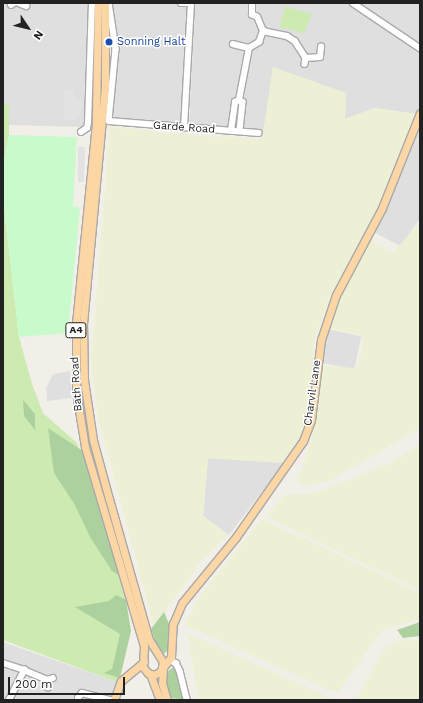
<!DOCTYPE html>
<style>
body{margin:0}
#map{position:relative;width:423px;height:703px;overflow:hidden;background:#f2efe9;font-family:"Work Sans",sans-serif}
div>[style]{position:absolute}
.residential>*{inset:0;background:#e0dfdf;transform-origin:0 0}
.farmland>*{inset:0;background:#eef0d5}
.grass>*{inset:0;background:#cdebb0}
.forest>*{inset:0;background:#add19e}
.park>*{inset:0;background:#c8facc}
.parking>*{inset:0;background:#e2e2e2}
.roads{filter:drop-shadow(1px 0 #a9a9a9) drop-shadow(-1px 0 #a9a9a9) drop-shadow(0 1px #a9a9a9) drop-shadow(0 -1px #a9a9a9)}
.minor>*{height:5.5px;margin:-2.75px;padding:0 2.75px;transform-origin:2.75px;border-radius:2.75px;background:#fff}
.major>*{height:7px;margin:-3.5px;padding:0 3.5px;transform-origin:3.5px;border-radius:3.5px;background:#fcd6a4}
.dots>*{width:11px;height:11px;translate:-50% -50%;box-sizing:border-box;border:2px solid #fff;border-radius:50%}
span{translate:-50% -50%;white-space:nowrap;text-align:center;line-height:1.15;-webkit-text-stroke:3px #fff;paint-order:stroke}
.shield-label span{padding:1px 3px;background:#fff;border:1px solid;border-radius:3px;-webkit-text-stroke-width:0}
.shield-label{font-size:10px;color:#222;font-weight:700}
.transit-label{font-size:11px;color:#164399}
.left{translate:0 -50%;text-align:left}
.street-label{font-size:11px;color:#222}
.frame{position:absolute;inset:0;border:4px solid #222;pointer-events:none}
.north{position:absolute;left:8px;top:8px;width:40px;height:40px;-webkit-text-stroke:3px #fff;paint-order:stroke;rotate:125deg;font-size:11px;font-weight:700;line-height:16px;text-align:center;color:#222}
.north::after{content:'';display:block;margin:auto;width:14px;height:18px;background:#222;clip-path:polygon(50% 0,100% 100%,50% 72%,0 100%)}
.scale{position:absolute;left:8px;top:677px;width:117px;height:18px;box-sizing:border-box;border:2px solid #222;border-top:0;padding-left:5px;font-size:12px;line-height:14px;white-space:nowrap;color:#222;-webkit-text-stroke:3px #fff;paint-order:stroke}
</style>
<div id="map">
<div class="residential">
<div style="clip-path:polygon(3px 3px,91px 3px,84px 124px,82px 127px,9px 125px,9px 105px,3px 104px)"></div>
<div style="clip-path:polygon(111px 3px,189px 3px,182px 124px,113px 120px,119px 36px,114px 30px)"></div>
<div style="clip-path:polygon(195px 3px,347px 3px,420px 52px,420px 110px,416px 114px,375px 108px,345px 119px,273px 67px,264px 132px,189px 125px)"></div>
<div style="clip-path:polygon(356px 3px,420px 3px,420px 46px)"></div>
<div style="clip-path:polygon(420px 118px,420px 218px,401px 246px,373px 232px,393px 193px)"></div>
<div style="left:327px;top:329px;width:35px;height:34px;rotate:12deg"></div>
<div style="clip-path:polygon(70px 371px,72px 398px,47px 401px,46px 388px,53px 374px)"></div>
<div style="clip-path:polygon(208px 458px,284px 463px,229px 535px,203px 516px)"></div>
<div style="clip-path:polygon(3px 642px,117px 682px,111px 700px,3px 700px)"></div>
</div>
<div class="farmland">
<div style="clip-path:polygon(273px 67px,346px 93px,345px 119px,375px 108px,416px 114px,393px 178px,329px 299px,314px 344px,310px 414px,305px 437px,284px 463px,208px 458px,203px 516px,229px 535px,201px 561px,154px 627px,98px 418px,91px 363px,110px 126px,164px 133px,262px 139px)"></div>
<div style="clip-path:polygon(416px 226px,420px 228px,420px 428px,331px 480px,304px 486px,297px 480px,303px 467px,314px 427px,323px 366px,353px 368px,358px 365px,363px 340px,360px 335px,330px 329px,338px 303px,367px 239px,394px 252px)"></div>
<div style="clip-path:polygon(420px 444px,420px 590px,268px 518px,276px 504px,285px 495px,316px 493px,389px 464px)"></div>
<div style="clip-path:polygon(262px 519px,420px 593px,420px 619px,382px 630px,339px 691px,329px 690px,185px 625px,199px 597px)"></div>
<div style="clip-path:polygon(187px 633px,328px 697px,331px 700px,199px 700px)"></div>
<div style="clip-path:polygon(420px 640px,420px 700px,356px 700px,384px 649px,400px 641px)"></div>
</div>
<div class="grass">
<div style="clip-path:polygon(285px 7px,312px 14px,304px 33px,279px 27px)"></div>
<div style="clip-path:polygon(103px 57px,83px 387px,87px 424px,95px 457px,151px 651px,148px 653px,86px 439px,78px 387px,78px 332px,100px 100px,101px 58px)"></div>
<div style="clip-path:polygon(3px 104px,9px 104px,9px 135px,3px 165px)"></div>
<div style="clip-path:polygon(3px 198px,19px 337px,32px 384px,43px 413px,77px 443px,125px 597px,126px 637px,117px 682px,3px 640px)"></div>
</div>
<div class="forest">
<div style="clip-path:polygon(23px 400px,35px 414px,35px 430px,24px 416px)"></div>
<div style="clip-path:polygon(48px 428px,83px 451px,120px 576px,112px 571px,90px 537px,75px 505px,54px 473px)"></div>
<div style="clip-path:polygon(116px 595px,126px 600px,131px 631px,120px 678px,104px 673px,112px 669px,120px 634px,75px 607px,109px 601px)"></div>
<div style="clip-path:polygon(164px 612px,169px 624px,169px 649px,164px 654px,157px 646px,151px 629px)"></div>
<div style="clip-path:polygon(420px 622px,420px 636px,403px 638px,397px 630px)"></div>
<div style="clip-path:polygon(174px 667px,187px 700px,170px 698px,165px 683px,168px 671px)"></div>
</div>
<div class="park">
<div style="clip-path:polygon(9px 135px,77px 137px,73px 206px,80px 208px,68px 333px,19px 337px,3px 198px,3px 165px)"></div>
</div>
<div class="parking">
<div style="clip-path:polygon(64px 90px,74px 90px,74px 94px,82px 103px,80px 116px,74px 120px,64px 120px)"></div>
<div style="clip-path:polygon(78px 147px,85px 147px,84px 182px,78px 182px)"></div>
</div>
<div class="roads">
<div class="minor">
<div style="left:19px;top:3px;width:8px;rotate:23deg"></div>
<div style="left:109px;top:3px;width:47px;rotate:81.3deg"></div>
<div style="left:116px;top:49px;width:72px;rotate:95.6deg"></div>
<div style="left:109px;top:121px;width:150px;rotate:4.6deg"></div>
<div style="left:181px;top:3px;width:10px"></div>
<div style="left:353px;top:3px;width:81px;rotate:33.9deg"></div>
<div style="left:11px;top:5px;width:4px;rotate:-34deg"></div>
<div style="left:263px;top:31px;width:25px;rotate:12deg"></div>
<div style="left:287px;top:36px;width:9px;rotate:32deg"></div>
<div style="left:295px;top:41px;width:20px;rotate:57deg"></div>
<div style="left:306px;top:58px;width:6px;rotate:99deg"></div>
<div style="left:233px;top:44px;width:16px;rotate:14deg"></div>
<div style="left:249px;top:48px;width:12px;rotate:-31deg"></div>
<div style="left:259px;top:42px;width:12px;rotate:-70deg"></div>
<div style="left:263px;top:31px;width:15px;rotate:-113deg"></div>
<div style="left:257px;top:17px;width:5px;rotate:-158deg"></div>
<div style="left:252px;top:15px;width:12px;rotate:-90deg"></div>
<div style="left:306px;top:58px;width:14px;rotate:-4deg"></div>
<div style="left:320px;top:57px;width:10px;rotate:-84deg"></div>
<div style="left:239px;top:100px;width:53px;rotate:-79.1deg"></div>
<div style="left:184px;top:128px;width:125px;rotate:-86.8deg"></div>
<div style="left:231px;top:131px;width:29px;rotate:-82deg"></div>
<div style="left:235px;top:102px;width:4px;rotate:-27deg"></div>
<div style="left:239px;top:100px;width:4px;rotate:27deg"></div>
<div style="left:243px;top:102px;width:29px;rotate:96deg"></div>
<div style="left:81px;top:132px;width:7px;rotate:-34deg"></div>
<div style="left:87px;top:128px;width:5px;rotate:-79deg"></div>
<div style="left:88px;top:123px;width:118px;rotate:-88.1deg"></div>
<div style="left:169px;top:660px;width:8px;rotate:23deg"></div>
<div style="left:176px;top:663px;width:9px;rotate:63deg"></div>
<div style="left:180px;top:671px;width:30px;rotate:76deg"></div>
<div style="left:3px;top:663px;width:22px;rotate:18deg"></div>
<div style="left:48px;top:688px;width:8px;rotate:-90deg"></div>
<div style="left:78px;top:698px;width:6px;rotate:-51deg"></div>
<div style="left:82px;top:693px;width:30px;rotate:14deg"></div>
<div style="left:9px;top:700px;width:34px;rotate:-63deg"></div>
<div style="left:24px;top:670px;width:26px;rotate:23deg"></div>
<div style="left:48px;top:680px;width:5px;rotate:-22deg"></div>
</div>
<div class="major">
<div style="left:98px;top:3px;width:120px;rotate:91deg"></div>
<div style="left:96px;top:123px;width:200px;rotate:95.7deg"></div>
<div style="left:76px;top:322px;width:70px;rotate:90deg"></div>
<div style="left:76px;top:392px;width:56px;rotate:80.7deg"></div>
<div style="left:85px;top:447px;width:208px;rotate:73.5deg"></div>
<div style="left:144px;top:646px;width:21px;rotate:93deg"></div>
<div style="left:143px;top:667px;width:8px;rotate:50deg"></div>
<div style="left:148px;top:673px;width:6px;rotate:18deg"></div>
<div style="left:154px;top:675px;width:8px;rotate:-30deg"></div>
<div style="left:161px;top:671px;width:9px;rotate:-77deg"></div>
<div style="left:163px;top:662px;width:26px;rotate:-122deg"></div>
<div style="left:149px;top:640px;width:147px;rotate:-105.8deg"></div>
<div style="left:109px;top:499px;width:61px;rotate:-105.2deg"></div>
<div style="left:93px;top:440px;width:61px;rotate:-98.5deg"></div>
<div style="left:84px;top:380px;width:56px;rotate:-91deg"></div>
<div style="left:83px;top:324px;width:240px;rotate:-84.7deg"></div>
<div style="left:105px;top:85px;width:82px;rotate:-90deg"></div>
<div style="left:164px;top:666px;width:11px;rotate:-52deg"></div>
<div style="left:171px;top:657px;width:33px;rotate:-87deg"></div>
<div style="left:173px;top:624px;width:23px;rotate:-67deg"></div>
<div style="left:182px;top:603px;width:85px;rotate:-50.7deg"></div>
<div style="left:236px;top:537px;width:117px;rotate:-55.1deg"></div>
<div style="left:303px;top:441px;width:22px;rotate:-69deg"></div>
<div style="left:311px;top:420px;width:81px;rotate:-82.9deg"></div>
<div style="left:321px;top:340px;width:47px;rotate:-71.6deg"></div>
<div style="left:336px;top:295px;width:98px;rotate:-62.1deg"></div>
<div style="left:382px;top:208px;width:102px;rotate:-68.2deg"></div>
<div style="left:163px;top:669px;width:14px;rotate:94deg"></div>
<div style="left:162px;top:683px;width:18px;rotate:74deg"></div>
<div style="left:150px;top:674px;width:28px;rotate:69deg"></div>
<div style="left:114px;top:700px;width:20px;rotate:-70deg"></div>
<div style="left:121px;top:681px;width:30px;rotate:-40deg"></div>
</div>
</div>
<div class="dots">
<div style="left:109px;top:42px;background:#1a4fb4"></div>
</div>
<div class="shield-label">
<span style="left:76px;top:330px">A4</span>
</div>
<div class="transit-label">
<span class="left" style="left:117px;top:42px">Sonning Halt</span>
</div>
<div class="street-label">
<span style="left:184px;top:128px;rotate:4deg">Garde Road</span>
<span style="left:77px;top:384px;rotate:-94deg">Bath Road</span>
<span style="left:313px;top:393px;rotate:-82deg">Charvil Lane</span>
</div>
<div class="frame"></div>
<div class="north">N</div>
<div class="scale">200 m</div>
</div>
